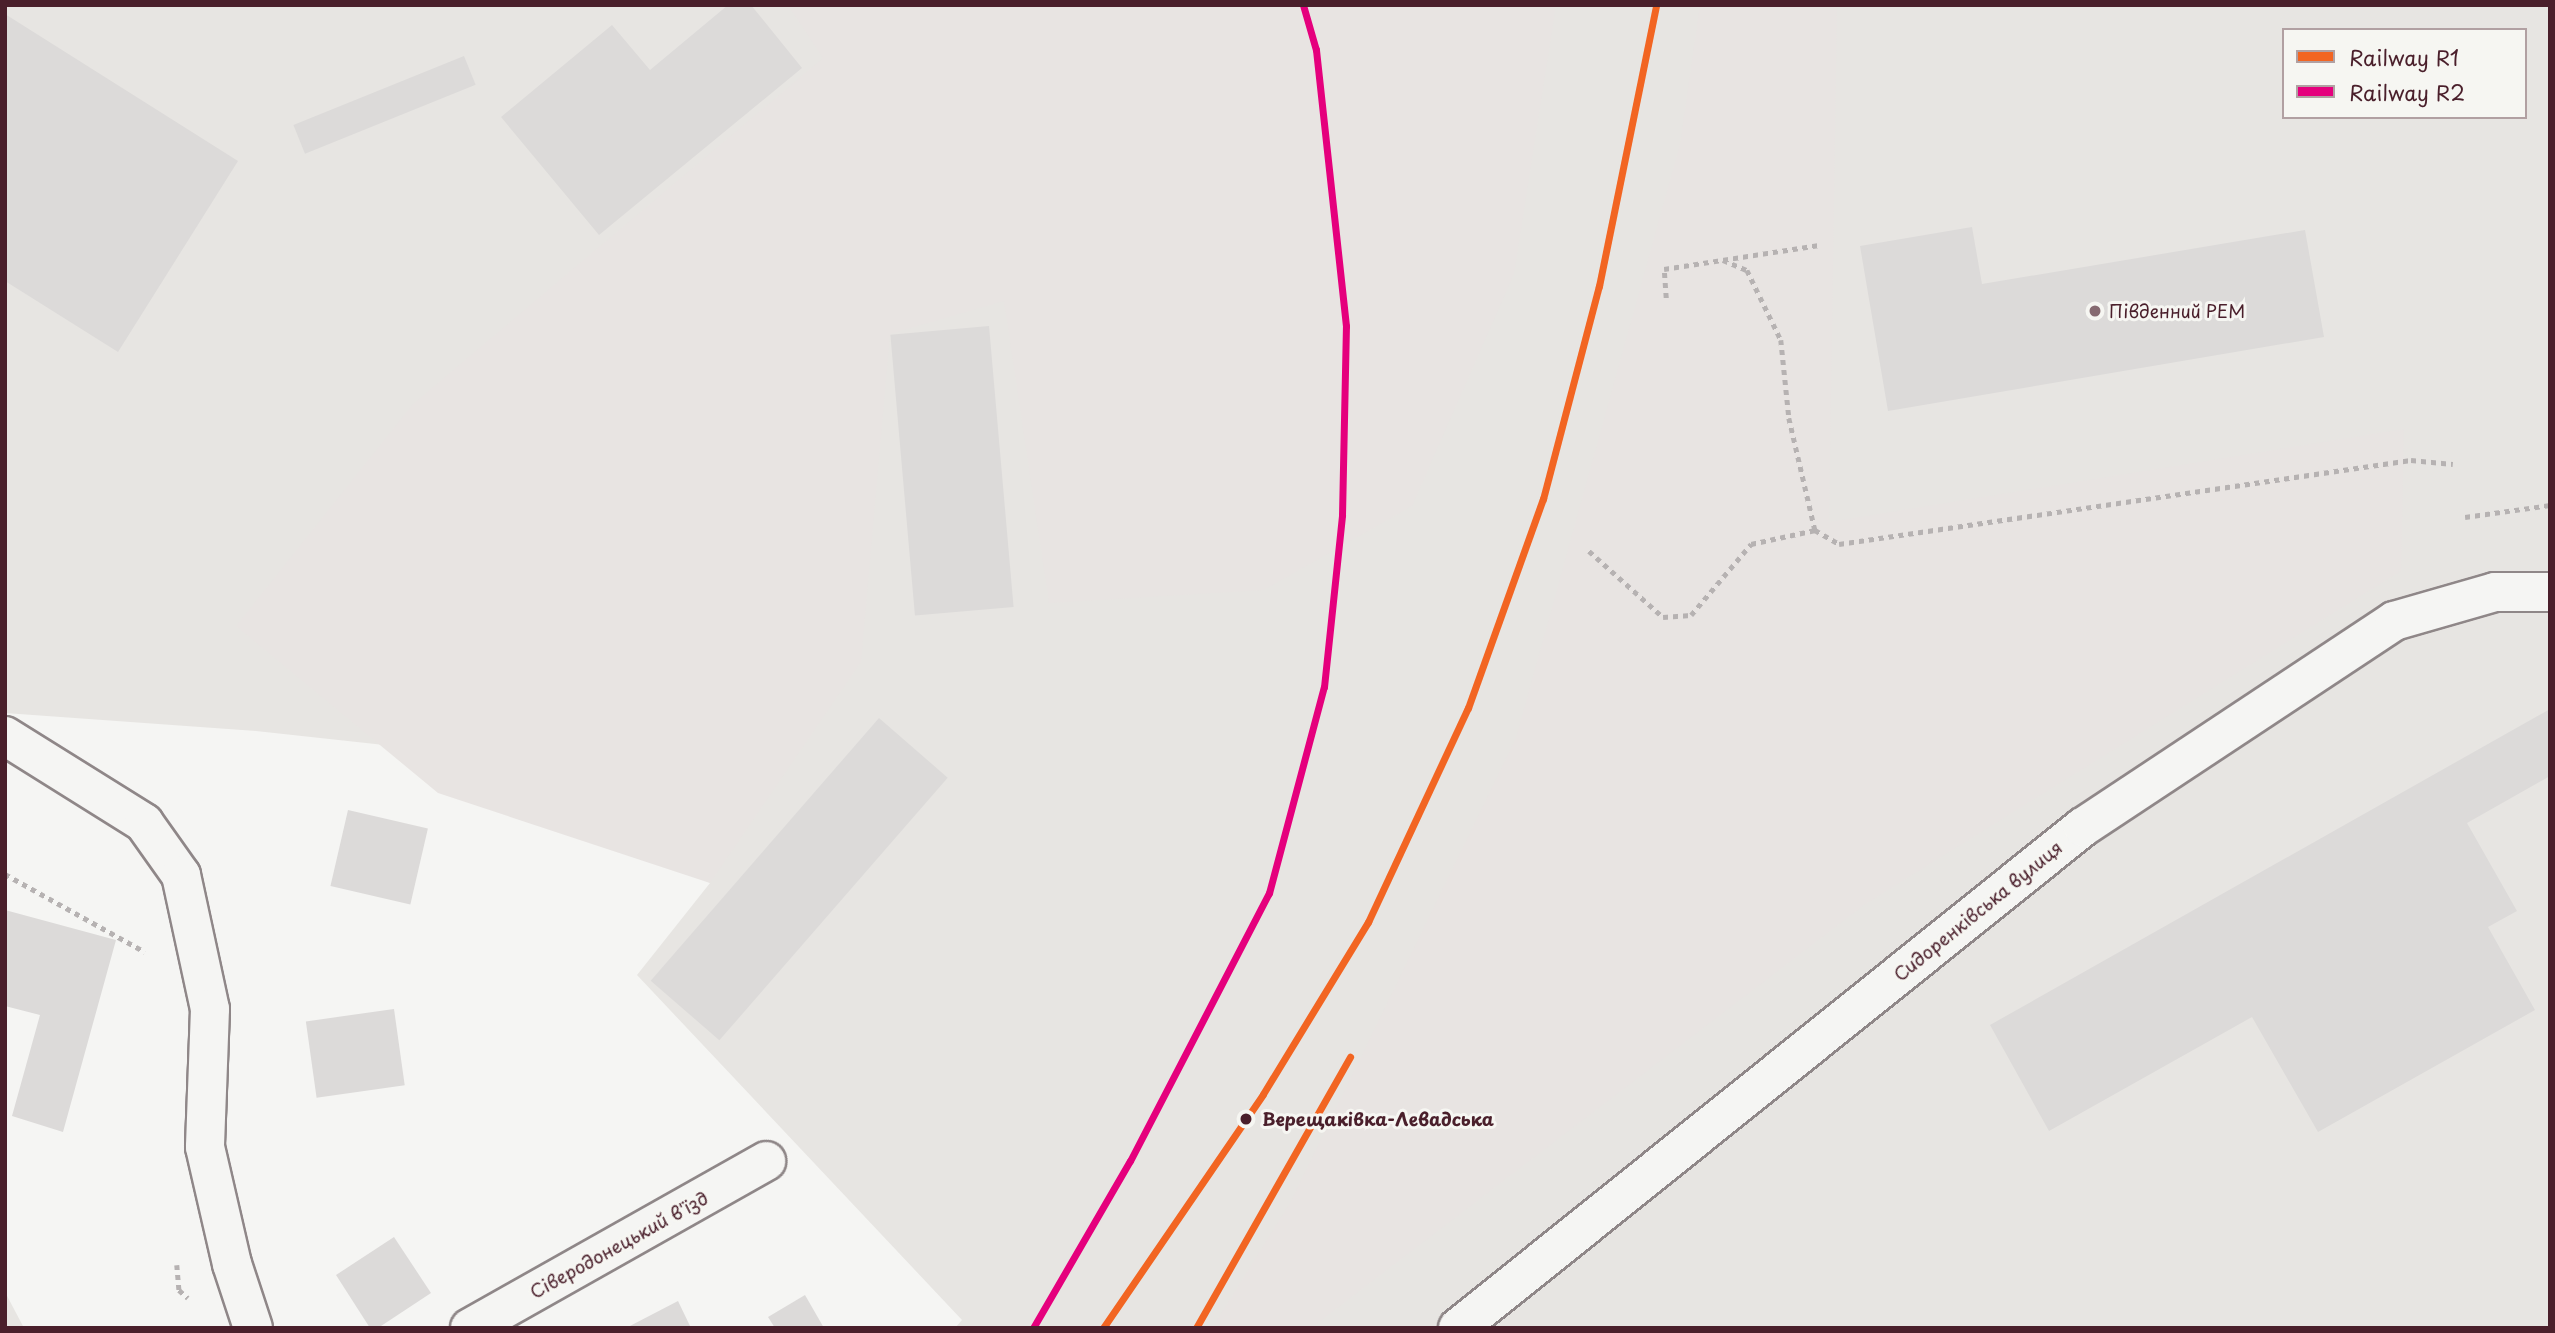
<!DOCTYPE html>
<meta charset="utf-8">
<style>
body{margin:0}
#map{position:relative;width:2555px;height:1333px;overflow:hidden;background:#f5f5f3;font-family:"Playpen Sans",sans-serif}
div>[style]{position:absolute}
.built>*{inset:0;background:#e7e5e2}
.green>*{inset:0;background:#e8e4e2}
.building>*{inset:0;background:#dcdad9;transform-origin:0 0}
.path>*{height:4.5px;margin-top:-2.25px;transform-origin:0;background:repeating-linear-gradient(90deg,#b6b2b2 0 5px,transparent 0 10px)}
.roads{filter:drop-shadow(2px 0 #8f8788) drop-shadow(-2px 0 #8f8788) drop-shadow(0 2px #8f8788) drop-shadow(0 -2px #8f8788)}
.minor>*{height:38px;margin:-19px;padding:0 19px;transform-origin:19px;border-radius:19px;background:#f5f5f3}
.rail-1>*{height:7px;margin:-3.5px;padding:0 3.5px;transform-origin:3.5px;border-radius:3.5px;background:#f26522}
.rail-2>*{height:7px;margin:-3.5px;padding:0 3.5px;transform-origin:3.5px;border-radius:3.5px;background:#e5007d}
.dots>*{width:19px;height:19px;translate:-50% -50%;box-sizing:border-box;border:4px solid #f6f6f2;border-radius:50%}
span{translate:-50% -50%;white-space:nowrap;text-align:center;line-height:1.15;-webkit-text-stroke:6px #f6f6f2;paint-order:stroke}
.poi-label{font-size:18px;color:#4a1f2b}
.left{translate:0 -50%;text-align:left}
.street-label{font-size:18px;color:#4a1f2b}
.stop-label{font-size:18px;color:#4a1f2b;font-weight:700}
.frame{position:absolute;inset:0;border:7px solid #4a1f2b;pointer-events:none}
.legend{position:absolute;left:2282px;top:28px;width:245px;height:91px;box-sizing:border-box;background:#f6f6f2;border:2px solid #b1a0a2;margin:0;padding:9px 12px;list-style:none;font-size:21px;color:#4a1f2b}
.legend li{display:flex;align-items:center;gap:14px;height:35px}
.legend b{width:35px;border:2px solid #b1a0a2}
</style>
<div id="map">
<div class="built">
<div style="clip-path:polygon(evenodd,5px 5px,2550px 5px,2550px 1328px,955px 1328px,962px 1320px,637px 975px,710px 883px,485px 756px,256px 731px,5px 713px,5px 5px,2284px 30px,2525px 30px,2525px 117px,2284px 117px,2284px 30px)"></div>
<div style="clip-path:polygon(5px 1292px,24px 1328px,5px 1328px)"></div>
</div>
<div class="green">
<div style="clip-path:polygon(788px 5px,1556px 5px,1514px 274px,1412px 506px,1264px 590px,1049px 603px,1004px 301px,890px 334px,861px 662px,710px 883px,438px 793px,236px 626px,413px 404px,823px 58px)"></div>
<div style="clip-path:polygon(1700px 5px,1837px 5px,1829px 522px,2404px 429px,2401px 571px,1864px 905px,1311px 1328px,1212px 1328px,1290px 1203px,1516px 738px,1680px 144px)"></div>
</div>
<div class="building">
<div style="clip-path:polygon(728px 5px,751px 5px,802px 68px,599px 235px,501px 117px,612px 25px,650px 70px)"></div>
<div style="clip-path:polygon(5px 14px,238px 161px,118px 352px,5px 281px)"></div>
<div style="left:464px;top:56px;width:31px;height:184px;rotate:68deg"></div>
<div style="clip-path:polygon(1972px 227px,1982px 284px,2305px 230px,2324px 337px,1888px 411px,1860px 246px)"></div>
<div style="left:989px;top:326px;width:282px;height:99px;rotate:85deg"></div>
<div style="clip-path:polygon(2550px 709px,2550px 776px,2467px 823px,2517px 911px,2488px 927px,2535px 1010px,2318px 1132px,2252px 1017px,2049px 1131px,1990px 1025px)"></div>
<div style="left:879px;top:718px;width:91px;height:348px;rotate:41deg"></div>
<div style="left:348px;top:810px;width:82px;height:78px;rotate:13deg"></div>
<div style="clip-path:polygon(5px 910px,116px 940px,63px 1132px,12px 1116px,40px 1015px,5px 1006px)"></div>
<div style="left:394px;top:1009px;width:77px;height:89px;rotate:82deg"></div>
<div style="clip-path:polygon(394px 1237px,431px 1293px,378px 1328px,370px 1328px,336px 1275px)"></div>
<div style="clip-path:polygon(805px 1295px,824px 1328px,775px 1328px,768px 1317px)"></div>
<div style="clip-path:polygon(678px 1301px,691px 1328px,626px 1328px)"></div>
</div>
<div class="path">
<div style="left:1723px;top:260px;width:26px;rotate:23deg"></div>
<div style="left:1747px;top:270px;width:78px;rotate:64.1deg"></div>
<div style="left:1781px;top:340px;width:78px;rotate:84.1deg"></div>
<div style="left:1789px;top:418px;width:115px;rotate:76.9deg"></div>
<div style="left:1815px;top:530px;width:28px;rotate:30deg"></div>
<div style="left:1839px;top:544px;width:578px;rotate:-8.35deg"></div>
<div style="left:2411px;top:460px;width:42px;rotate:5.4deg"></div>
<div style="left:1666px;top:298px;width:29px;rotate:-94deg"></div>
<div style="left:1664px;top:269px;width:157px;rotate:-8.8deg"></div>
<div style="left:2465px;top:517px;width:86px;rotate:-8deg"></div>
<div style="left:1589px;top:551px;width:99px;rotate:41.7deg"></div>
<div style="left:1663px;top:617px;width:28px;rotate:-4deg"></div>
<div style="left:1691px;top:615px;width:93px;rotate:-49.8deg"></div>
<div style="left:1751px;top:544px;width:66px;rotate:-12.3deg"></div>
<div style="left:5px;top:874px;width:160px;rotate:29.1deg"></div>
<div style="left:177px;top:1265px;width:25px;rotate:85deg"></div>
<div style="left:179px;top:1290px;width:12px;rotate:42deg"></div>
</div>
<div class="roads">
<div class="minor">
<div style="left:5px;top:736px;width:164px;rotate:32deg"></div>
<div style="left:144px;top:823px;width:64px;rotate:54.6deg"></div>
<div style="left:181px;top:875px;width:137px;rotate:77.8deg"></div>
<div style="left:210px;top:1009px;width:138px;rotate:92.1deg"></div>
<div style="left:205px;top:1147px;width:120px;rotate:77deg"></div>
<div style="left:232px;top:1264px;width:67px;rotate:71.8deg"></div>
<div style="left:470px;top:1328px;width:340px;rotate:-29.4deg"></div>
<div style="left:1458px;top:1328px;width:801px;rotate:-38.72deg"></div>
<div style="left:2083px;top:827px;width:373px;rotate:-33.5deg"></div>
<div style="left:2394px;top:621px;width:105px;rotate:-16deg"></div>
<div style="left:2495px;top:592px;width:55px"></div>
</div>
</div>
<div class="rail-1">
<div style="left:1103px;top:1328px;width:283px;rotate:-55.6deg"></div>
<div style="left:1263px;top:1094px;width:202px;rotate:-58.6deg"></div>
<div style="left:1368px;top:922px;width:236px;rotate:-65deg"></div>
<div style="left:1468px;top:708px;width:222px;rotate:-70.3deg"></div>
<div style="left:1543px;top:499px;width:220px;rotate:-75.3deg"></div>
<div style="left:1599px;top:286px;width:287px;rotate:-78.5deg"></div>
<div style="left:1196px;top:1328px;width:312px;rotate:-60.4deg"></div>
</div>
<div class="rail-2">
<div style="left:1033px;top:1328px;width:193px;rotate:-59.9deg"></div>
<div style="left:1130px;top:1161px;width:302px;rotate:-62.6deg"></div>
<div style="left:1269px;top:893px;width:213px;rotate:-75.1deg"></div>
<div style="left:1324px;top:687px;width:173px;rotate:-84deg"></div>
<div style="left:1342px;top:515px;width:189px;rotate:-88.8deg"></div>
<div style="left:1346px;top:326px;width:278px;rotate:-96.2deg"></div>
<div style="left:1316px;top:50px;width:47px;rotate:-106.1deg"></div>
</div>
<div class="dots">
<div style="left:2095px;top:311px;background:#866a71"></div>
<div style="left:1246px;top:1119px;background:#4a1f2b"></div>
</div>
<div class="poi-label">
<span class="left" style="left:2109px;top:311px">Південний РЕМ</span>
</div>
<div class="street-label">
<span style="left:1978px;top:911px;rotate:-39deg">Сидоренківська вулиця</span>
<span style="left:619px;top:1245px;rotate:-29deg">Сіверодонецький в'їзд</span>
</div>
<div class="stop-label">
<span class="left" style="left:1262px;top:1119px">Верещаківка-Левадська</span>
</div>
<div class="frame"></div>
<ul class="legend">
<li><b style="height:9px;background:#f26522"></b>Railway R1</li>
<li><b style="height:9px;background:#e5007d"></b>Railway R2</li>
</ul>
</div>
